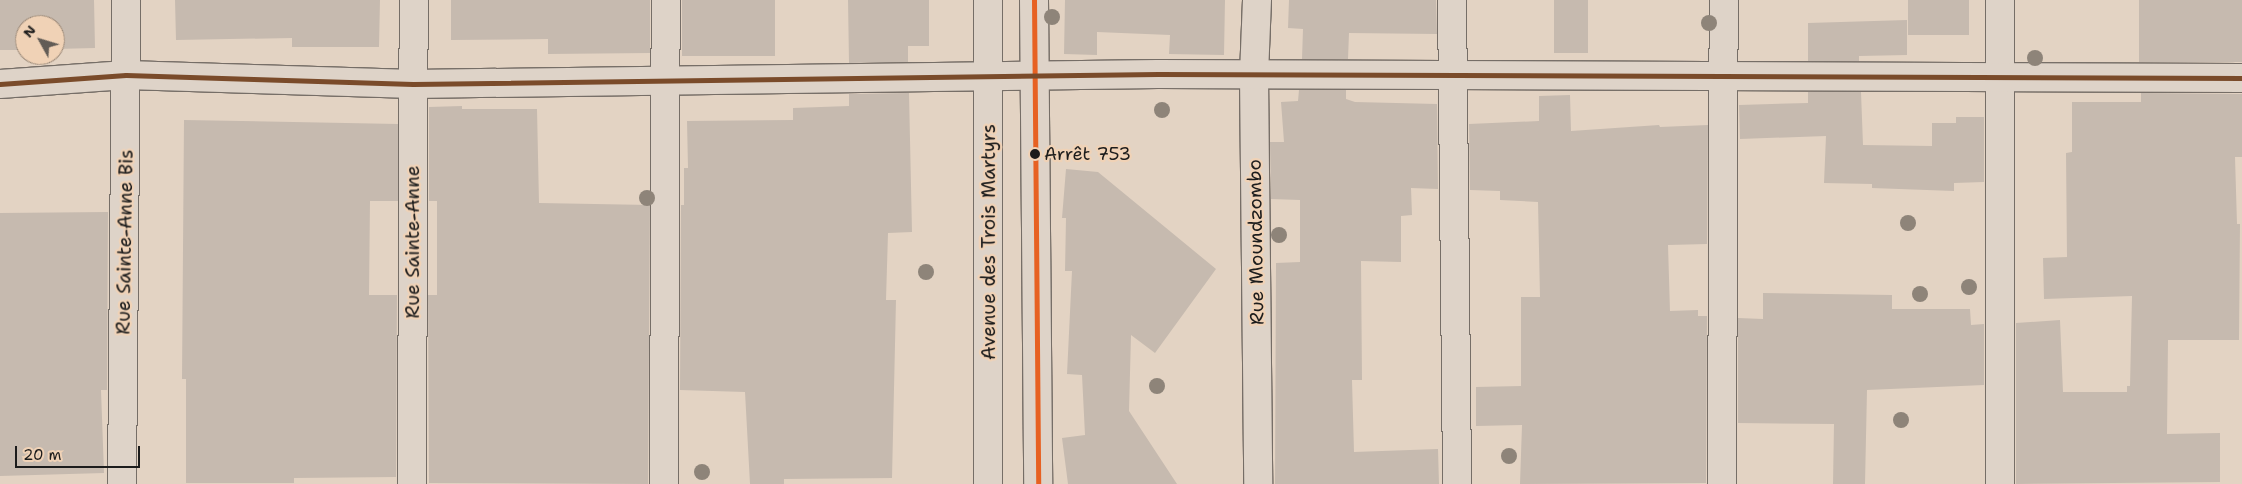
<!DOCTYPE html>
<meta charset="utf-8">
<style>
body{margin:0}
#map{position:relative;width:2242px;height:484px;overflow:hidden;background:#e3d3c3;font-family:"Shantell Sans",sans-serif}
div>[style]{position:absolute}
.building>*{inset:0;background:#c6baaf;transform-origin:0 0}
.roads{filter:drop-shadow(1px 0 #766e67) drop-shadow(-1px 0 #766e67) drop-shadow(0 1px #766e67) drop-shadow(0 -1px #766e67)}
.street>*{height:28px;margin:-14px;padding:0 14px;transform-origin:14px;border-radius:14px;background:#ded3c8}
.primary>*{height:28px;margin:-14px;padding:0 14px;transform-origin:14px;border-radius:14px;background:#ded3c8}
.bus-1>*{height:5px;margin:-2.5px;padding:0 2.5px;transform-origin:2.5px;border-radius:2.5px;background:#e76122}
.bus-2>*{height:5px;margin:-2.5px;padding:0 2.5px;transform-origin:2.5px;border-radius:2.5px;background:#7a4b2a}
.trees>*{width:16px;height:16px;margin:-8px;border-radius:50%;background:#8e8479}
.dots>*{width:14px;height:14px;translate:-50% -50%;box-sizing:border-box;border:2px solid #f0d2b6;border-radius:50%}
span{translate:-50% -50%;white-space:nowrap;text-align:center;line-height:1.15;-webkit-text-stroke:4.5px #f0d2b6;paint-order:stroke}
.bus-label{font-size:18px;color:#1c1c1c}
.left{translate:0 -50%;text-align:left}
.street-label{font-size:19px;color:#1c1c1c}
.north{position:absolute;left:15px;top:15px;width:50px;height:50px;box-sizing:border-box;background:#f0d2b6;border:1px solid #9b8978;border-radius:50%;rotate:309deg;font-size:14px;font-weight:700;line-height:20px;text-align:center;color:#1c1c1c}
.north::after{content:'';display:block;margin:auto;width:18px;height:22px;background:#625c56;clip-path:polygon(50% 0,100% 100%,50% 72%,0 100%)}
.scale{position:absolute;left:15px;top:446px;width:125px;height:22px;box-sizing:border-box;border:2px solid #1c1c1c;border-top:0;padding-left:6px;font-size:15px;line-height:18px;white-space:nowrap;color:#1c1c1c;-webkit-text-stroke:4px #f0d2b6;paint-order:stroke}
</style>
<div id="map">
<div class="building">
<div style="clip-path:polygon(0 0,94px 0,95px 48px,55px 49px,55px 25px,25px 25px,25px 50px,0 50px)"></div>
<div style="clip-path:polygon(175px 0,380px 0,379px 47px,292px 47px,292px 38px,176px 40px)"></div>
<div style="clip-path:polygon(451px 0,650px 0,650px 53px,548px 54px,548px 39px,451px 40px)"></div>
<div style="left:682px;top:0;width:93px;height:56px"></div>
<div style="clip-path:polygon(848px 0,929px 0,929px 46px,908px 46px,908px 62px,849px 63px)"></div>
<div style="clip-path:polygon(1065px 0,1225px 0,1224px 55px,1169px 54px,1170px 35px,1097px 32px,1097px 55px,1064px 54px)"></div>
<div style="clip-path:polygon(1289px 0,1436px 0,1437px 34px,1349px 33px,1348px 59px,1302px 59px,1303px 29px,1288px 28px)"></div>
<div style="left:1554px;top:0;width:34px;height:53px"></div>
<div style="left:1908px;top:0;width:61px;height:35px"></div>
<div style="left:2139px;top:0;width:103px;height:62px"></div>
<div style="clip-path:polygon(1907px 20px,1907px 55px,1859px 56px,1859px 61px,1808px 61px,1808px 23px)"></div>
<div style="clip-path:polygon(1299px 90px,1346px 90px,1346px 99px,1355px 102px,1437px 104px,1438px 189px,1411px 188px,1412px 215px,1401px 216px,1401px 262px,1361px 261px,1362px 380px,1352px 380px,1354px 452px,1438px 449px,1439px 484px,1275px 484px,1276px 263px,1300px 262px,1300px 200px,1271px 199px,1270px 142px,1284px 142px,1281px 102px,1298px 101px)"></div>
<div style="clip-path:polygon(1808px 92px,1861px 92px,1863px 145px,1932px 146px,1932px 123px,1956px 123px,1956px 117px,1984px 117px,1984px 182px,1954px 183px,1954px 191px,1872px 188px,1872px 184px,1824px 183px,1826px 136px,1740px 139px,1739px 105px,1808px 103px)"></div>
<div style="clip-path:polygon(909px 93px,912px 232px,888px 233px,886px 300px,896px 300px,892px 478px,784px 479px,784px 484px,750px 484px,745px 392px,680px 390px,681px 205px,684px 205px,684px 168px,688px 168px,687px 121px,793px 120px,793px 108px,849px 106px,849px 94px)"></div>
<div style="clip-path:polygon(2141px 93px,2242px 94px,2242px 157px,2235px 157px,2237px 224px,2240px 224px,2239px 340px,2168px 340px,2167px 434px,2220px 433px,2220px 482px,2016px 484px,2016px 323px,2060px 320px,2063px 392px,2127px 392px,2127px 386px,2130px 386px,2132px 296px,2044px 299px,2043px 258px,2067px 257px,2066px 153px,2072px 152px,2072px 102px,2141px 102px)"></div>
<div style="clip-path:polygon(1570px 95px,1571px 131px,1659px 125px,1660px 127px,1708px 125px,1707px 244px,1668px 245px,1670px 311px,1698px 310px,1698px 316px,1707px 316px,1706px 483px,1520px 484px,1522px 425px,1476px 426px,1476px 387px,1521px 386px,1521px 297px,1540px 297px,1538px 202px,1500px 200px,1500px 191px,1470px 190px,1469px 124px,1539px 121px,1539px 96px)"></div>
<div style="clip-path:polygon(462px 106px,462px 109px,537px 109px,539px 203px,650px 205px,648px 484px,429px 483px,428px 295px,437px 295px,437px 201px,429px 201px,429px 107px)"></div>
<div style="clip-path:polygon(184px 120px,398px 124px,398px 201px,370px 201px,369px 295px,397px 295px,396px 477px,294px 478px,294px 483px,186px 483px,186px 379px,182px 379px)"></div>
<div style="clip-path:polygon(1066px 169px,1098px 172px,1216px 269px,1155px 353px,1131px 335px,1129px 411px,1177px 484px,1068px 484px,1062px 438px,1085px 435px,1082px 375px,1067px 374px,1072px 271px,1065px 271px,1066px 218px,1062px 218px)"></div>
<div style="clip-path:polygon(108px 212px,107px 390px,101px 390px,104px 473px,0 476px,0 213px)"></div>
<div style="clip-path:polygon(1763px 293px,1892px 295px,1892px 309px,1970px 309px,1971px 325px,1984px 324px,1984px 385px,1867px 390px,1865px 484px,1833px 484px,1834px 424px,1738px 423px,1738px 318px,1763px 319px)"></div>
</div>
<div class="roads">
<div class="street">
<div style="left:1257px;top:0;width:76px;rotate:92.3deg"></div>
<div style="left:1254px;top:76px;width:408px;rotate:89.4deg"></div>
<div style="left:1452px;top:0;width:484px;rotate:89.4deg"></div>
<div style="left:2000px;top:0;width:484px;rotate:90deg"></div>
<div style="left:0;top:84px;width:126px;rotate:-4.1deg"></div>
<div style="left:126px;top:75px;width:287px;rotate:1.8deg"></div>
<div style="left:413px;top:84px;width:745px;rotate:-0.77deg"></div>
<div style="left:1158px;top:74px;width:1084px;rotate:0.21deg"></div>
<div style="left:122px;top:484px;width:484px;rotate:-89.5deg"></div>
<div style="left:412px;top:484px;width:484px;rotate:-89.8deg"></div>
<div style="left:664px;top:484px;width:484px;rotate:-89.8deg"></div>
<div style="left:1722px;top:484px;width:484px;rotate:-89.8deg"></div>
</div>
<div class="primary">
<div style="left:1034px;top:0;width:484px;rotate:89.5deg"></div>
<div style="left:988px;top:484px;width:484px;rotate:-90deg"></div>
</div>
</div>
<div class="bus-1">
<div style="left:1034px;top:0;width:484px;rotate:89.5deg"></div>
</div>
<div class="bus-2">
<div style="left:0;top:84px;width:126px;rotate:-4.1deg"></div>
<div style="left:126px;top:75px;width:287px;rotate:1.8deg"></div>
<div style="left:413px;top:84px;width:745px;rotate:-0.77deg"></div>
<div style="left:1158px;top:74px;width:1084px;rotate:0.21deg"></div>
</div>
<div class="trees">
<div style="left:1052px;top:17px"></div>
<div style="left:1709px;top:23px"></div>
<div style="left:2035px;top:58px"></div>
<div style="left:1162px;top:110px"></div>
<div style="left:647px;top:198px"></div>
<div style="left:1908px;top:223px"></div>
<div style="left:1279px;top:235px"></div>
<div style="left:926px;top:272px"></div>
<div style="left:1969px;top:287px"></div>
<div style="left:1920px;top:294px"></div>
<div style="left:1157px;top:386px"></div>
<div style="left:1901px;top:420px"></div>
<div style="left:1509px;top:456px"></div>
<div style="left:702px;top:472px"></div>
</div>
<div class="dots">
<div style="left:1035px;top:154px;background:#1c1c1c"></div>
</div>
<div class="bus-label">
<span class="left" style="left:1044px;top:154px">Arrêt 753</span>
</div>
<div class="street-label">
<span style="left:125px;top:242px;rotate:-89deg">Rue Sainte-Anne Bis</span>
<span style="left:413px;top:242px;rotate:-90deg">Rue Sainte-Anne</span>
<span style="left:989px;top:242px;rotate:-90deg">Avenue des Trois Martyrs</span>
<span style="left:1256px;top:242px;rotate:-91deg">Rue Moundzombo</span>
</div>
<div class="north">N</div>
<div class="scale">20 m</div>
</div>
